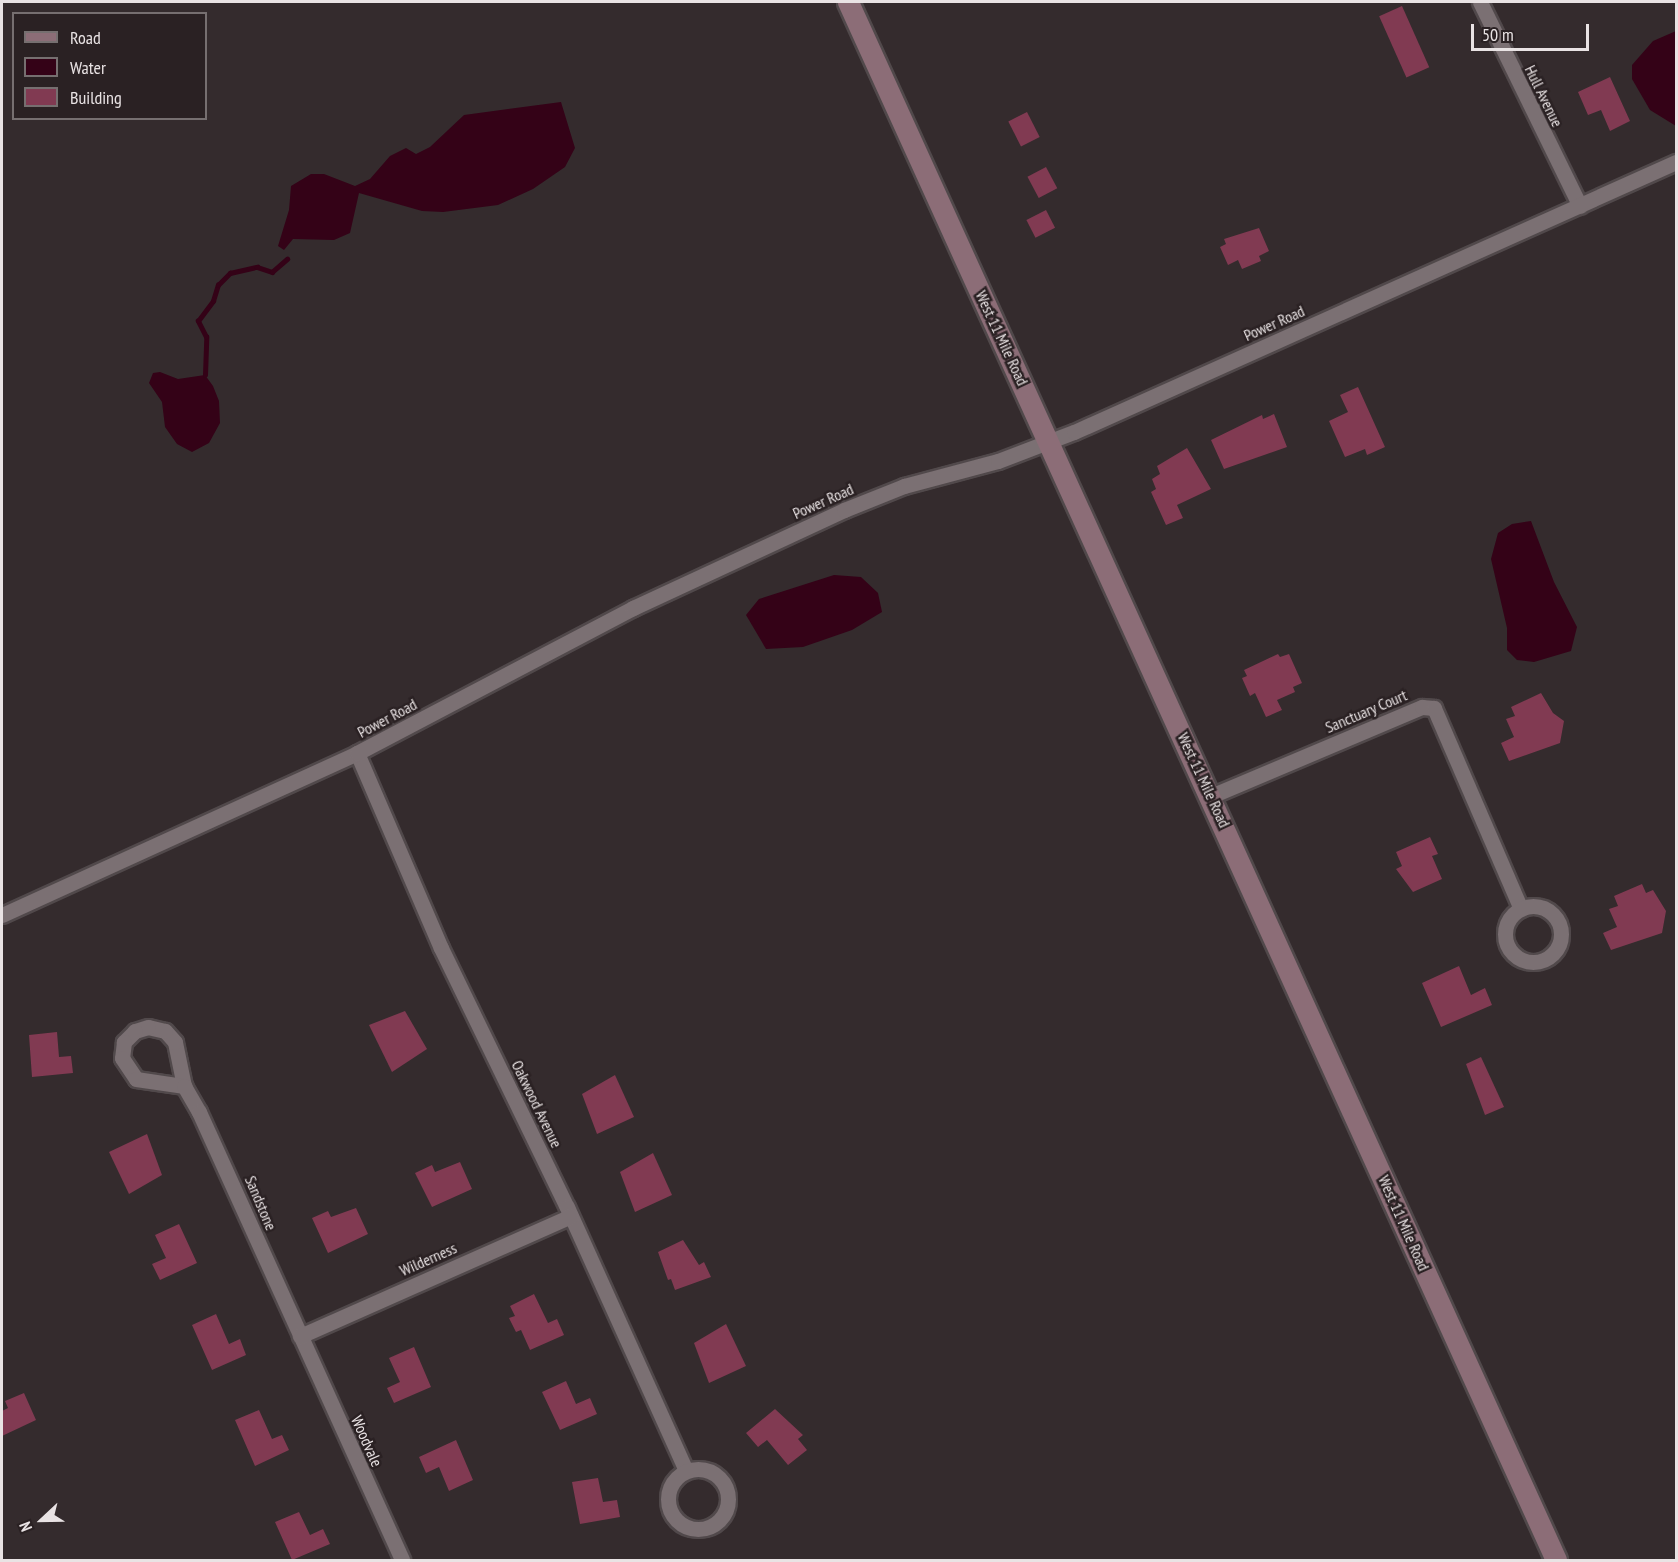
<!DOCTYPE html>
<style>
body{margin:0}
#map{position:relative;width:1678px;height:1562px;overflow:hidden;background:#342b2d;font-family:"PT Sans Narrow",sans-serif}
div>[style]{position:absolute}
.water>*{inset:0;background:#340217}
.stream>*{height:4.5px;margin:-2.25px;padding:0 2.25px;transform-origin:2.25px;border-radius:2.25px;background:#340217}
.building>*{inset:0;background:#813a52;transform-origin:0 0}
.roads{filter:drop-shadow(2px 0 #51494b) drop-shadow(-2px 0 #51494b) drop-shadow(0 2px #51494b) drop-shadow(0 -2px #51494b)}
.street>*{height:15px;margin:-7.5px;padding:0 7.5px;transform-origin:7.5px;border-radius:7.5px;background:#7b7073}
.street>.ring{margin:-7.5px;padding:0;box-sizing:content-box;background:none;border:15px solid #7b7073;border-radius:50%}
.secondary>*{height:21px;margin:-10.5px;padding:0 10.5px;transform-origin:10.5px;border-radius:10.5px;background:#8c6d77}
span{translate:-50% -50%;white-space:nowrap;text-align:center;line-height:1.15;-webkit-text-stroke:5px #2a2123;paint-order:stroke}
.street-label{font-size:16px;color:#e9e3e4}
.frame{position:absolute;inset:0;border:3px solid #e9e3e4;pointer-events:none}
.legend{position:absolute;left:12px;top:12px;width:195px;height:108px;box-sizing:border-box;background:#2a2123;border:2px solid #766f70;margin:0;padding:8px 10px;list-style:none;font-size:18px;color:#e9e3e4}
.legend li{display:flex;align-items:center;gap:12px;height:30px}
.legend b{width:30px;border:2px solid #766f70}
.north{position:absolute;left:12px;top:1490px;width:60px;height:60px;-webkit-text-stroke:4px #2a2123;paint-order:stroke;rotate:248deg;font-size:16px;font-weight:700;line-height:24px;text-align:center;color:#e9e3e4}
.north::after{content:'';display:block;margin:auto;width:21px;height:27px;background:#e9e3e4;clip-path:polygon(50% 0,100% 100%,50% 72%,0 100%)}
.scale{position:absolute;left:1471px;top:24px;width:118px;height:27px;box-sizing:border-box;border:3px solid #e9e3e4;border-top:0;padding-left:8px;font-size:18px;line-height:21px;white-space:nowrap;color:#e9e3e4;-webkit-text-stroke:4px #2a2123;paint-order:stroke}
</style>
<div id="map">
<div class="water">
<div style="clip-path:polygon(1676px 31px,1676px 126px,1650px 110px,1632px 79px,1632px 65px,1653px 41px)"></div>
<div style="clip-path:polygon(561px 102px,575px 148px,565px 167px,533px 189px,498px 205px,443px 212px,422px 211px,359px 193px,350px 233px,334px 240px,293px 239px,284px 250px,278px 246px,289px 210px,291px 186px,311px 174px,324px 174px,355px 186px,370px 179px,390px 156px,406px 148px,416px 154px,430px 147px,464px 115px)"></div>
<div style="clip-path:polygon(160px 372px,178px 379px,205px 375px,213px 386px,219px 401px,220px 423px,209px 443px,192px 452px,177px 444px,165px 427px,162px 402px,149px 383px,153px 373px)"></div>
<div style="clip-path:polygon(1531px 521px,1554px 582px,1577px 627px,1571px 651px,1534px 662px,1517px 660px,1507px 650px,1507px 628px,1491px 559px,1498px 533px,1512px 524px)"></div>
<div style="clip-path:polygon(834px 575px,861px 577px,878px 593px,882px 612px,852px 630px,803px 647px,766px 649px,746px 615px,759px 599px)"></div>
</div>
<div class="stream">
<div style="left:205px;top:375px;width:38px;rotate:-88deg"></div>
<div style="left:206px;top:337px;width:18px;rotate:-117deg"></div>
<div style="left:198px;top:321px;width:25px;rotate:-53deg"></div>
<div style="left:213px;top:301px;width:17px;rotate:-73deg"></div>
<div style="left:218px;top:285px;width:17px;rotate:-45deg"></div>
<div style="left:230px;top:273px;width:28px;rotate:-13deg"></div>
<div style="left:257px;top:267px;width:16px;rotate:18deg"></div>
<div style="left:272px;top:272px;width:20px;rotate:-41deg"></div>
</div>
<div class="building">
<div style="left:1402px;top:6px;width:67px;height:25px;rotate:66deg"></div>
<div style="clip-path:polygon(1610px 77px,1630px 121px,1610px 131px,1601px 110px,1588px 115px,1578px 92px)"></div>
<div style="left:1027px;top:112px;width:28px;height:21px;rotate:63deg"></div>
<div style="left:1046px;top:167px;width:24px;height:21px;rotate:62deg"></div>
<div style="left:1046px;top:210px;width:20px;height:22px;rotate:63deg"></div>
<div style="clip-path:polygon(1259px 228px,1269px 251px,1259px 256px,1261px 261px,1242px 269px,1238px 260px,1228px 265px,1220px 247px,1226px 244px,1224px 239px)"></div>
<div style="clip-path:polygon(1358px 387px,1385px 447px,1367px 455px,1365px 449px,1345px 457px,1329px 421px,1348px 412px,1340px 395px)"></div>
<div style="clip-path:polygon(1274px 414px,1287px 447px,1224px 469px,1211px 440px,1262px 415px,1263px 419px)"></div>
<div style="clip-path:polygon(1187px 448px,1211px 489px,1177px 505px,1183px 518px,1166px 525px,1151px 492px,1156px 489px,1152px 479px,1160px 474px,1157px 466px)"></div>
<div style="clip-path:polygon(1278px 654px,1280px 657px,1289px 654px,1302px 683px,1293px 687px,1295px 692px,1277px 700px,1282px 710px,1266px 717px,1255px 693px,1250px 696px,1242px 678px,1247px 676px,1244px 670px)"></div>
<div style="clip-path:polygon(1541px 693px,1553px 713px,1564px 721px,1560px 743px,1509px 761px,1501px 743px,1514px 737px,1506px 719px,1515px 716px,1511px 707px)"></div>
<div style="clip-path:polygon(1430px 837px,1438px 854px,1432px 856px,1442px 879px,1413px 892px,1396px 869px,1402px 866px,1396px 852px)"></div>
<div style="clip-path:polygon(1642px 884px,1646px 893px,1653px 890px,1666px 911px,1662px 933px,1611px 950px,1603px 933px,1617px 927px,1609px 909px,1618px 906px,1614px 896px)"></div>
<div style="clip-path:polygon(1459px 966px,1471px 995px,1485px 988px,1492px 1005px,1441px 1027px,1422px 983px)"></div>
<div style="clip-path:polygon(405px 1011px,427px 1049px,392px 1072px,369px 1025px)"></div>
<div style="clip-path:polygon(57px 1032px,59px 1057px,71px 1056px,73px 1073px,32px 1077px,29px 1035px)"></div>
<div style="clip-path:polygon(1481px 1057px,1504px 1107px,1485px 1115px,1466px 1064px)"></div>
<div style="clip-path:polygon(615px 1075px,634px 1117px,597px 1134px,582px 1094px)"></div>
<div style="clip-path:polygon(147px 1134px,162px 1175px,129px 1194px,109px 1152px)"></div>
<div style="clip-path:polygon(653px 1153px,672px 1195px,635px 1212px,620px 1172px)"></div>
<div style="clip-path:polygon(460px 1162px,472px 1189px,432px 1207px,415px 1173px,432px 1165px,435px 1172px)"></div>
<div style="clip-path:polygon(356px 1208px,368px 1234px,328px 1253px,312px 1218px,328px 1211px,331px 1217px)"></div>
<div style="clip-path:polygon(179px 1224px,197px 1263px,160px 1280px,152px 1264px,166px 1258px,155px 1235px)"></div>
<div style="clip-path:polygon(683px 1240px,699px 1265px,704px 1262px,711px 1277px,675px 1290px,671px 1279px,668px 1280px,658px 1252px)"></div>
<div style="clip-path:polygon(534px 1294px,548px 1323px,557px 1319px,564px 1335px,530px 1350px,521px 1330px,516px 1332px,509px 1318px,515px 1316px,510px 1306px)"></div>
<div style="clip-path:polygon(216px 1314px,229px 1344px,240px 1339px,246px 1355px,212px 1370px,192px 1325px)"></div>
<div style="clip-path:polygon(726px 1324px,746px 1366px,709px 1383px,694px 1343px)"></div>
<div style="clip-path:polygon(414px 1347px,431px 1387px,394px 1403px,387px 1388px,400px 1382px,389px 1358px)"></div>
<div style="clip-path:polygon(566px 1381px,576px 1404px,590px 1398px,597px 1414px,560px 1430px,542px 1392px)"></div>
<div style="clip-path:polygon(24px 1393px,36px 1420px,2px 1436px,2px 1411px,8px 1408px,5px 1401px)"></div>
<div style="clip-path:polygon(775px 1409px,803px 1435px,798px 1439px,807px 1450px,788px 1465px,767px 1440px,758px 1447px,746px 1433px)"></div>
<div style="clip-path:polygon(259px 1410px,272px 1439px,282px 1435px,289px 1450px,255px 1466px,235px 1420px)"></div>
<div style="clip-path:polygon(456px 1440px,473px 1480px,449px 1491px,439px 1467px,426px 1473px,419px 1457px)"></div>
<div style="clip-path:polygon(598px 1478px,603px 1502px,617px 1500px,620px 1517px,580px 1524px,572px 1482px)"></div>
<div style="clip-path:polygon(299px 1512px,310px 1535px,323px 1529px,330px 1544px,292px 1560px,275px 1522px)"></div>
</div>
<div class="roads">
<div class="street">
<div style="left:1480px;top:2px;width:227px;rotate:63.9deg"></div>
<div style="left:357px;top:753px;width:212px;rotate:66.7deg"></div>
<div style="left:441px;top:948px;width:288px;rotate:64.1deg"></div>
<div style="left:567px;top:1207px;width:289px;rotate:65.7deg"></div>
<div style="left:1211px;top:796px;width:229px;rotate:-22.9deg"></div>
<div style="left:1422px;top:707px;width:12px;rotate:5deg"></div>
<div style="left:1434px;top:708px;width:219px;rotate:66.6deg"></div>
<div class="ring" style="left:1505px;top:906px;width:41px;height:41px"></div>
<div style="left:2px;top:915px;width:390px;rotate:-24.5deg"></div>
<div style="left:357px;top:753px;width:312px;rotate:-27.7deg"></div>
<div style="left:633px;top:608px;width:233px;rotate:-24.9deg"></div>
<div style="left:844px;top:510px;width:65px;rotate:-21.8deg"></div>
<div style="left:904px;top:486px;width:97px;rotate:-14.9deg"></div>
<div style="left:998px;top:461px;width:81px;rotate:-20.9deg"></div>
<div style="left:1074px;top:432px;width:660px;rotate:-24.16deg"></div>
<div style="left:184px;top:1086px;width:45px;rotate:-101.6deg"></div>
<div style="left:175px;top:1042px;width:15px;rotate:-132deg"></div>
<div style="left:165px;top:1031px;width:17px;rotate:-167deg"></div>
<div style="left:148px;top:1027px;width:14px;rotate:163deg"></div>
<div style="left:135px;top:1031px;width:16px;rotate:135deg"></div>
<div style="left:124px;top:1042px;width:16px;rotate:97deg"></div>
<div style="left:122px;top:1058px;width:25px;rotate:56deg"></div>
<div style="left:136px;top:1079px;width:49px;rotate:8.3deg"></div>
<div style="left:184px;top:1086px;width:30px;rotate:60deg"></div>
<div style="left:199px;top:1112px;width:492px;rotate:65.6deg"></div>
<div style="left:300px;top:1336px;width:296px;rotate:-23.9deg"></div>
<div class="ring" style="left:668px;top:1469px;width:45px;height:45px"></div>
</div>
<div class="secondary">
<div style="left:848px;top:2px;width:1711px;rotate:65.56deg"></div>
</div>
</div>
<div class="street-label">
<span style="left:1544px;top:96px;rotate:64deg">Hull Avenue</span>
<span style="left:1274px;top:323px;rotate:-24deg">Power Road</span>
<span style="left:1002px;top:338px;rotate:65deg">West 11 Mile Road</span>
<span style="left:823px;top:501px;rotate:-24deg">Power Road</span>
<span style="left:1366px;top:711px;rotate:-23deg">Sanctuary Court</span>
<span style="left:387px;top:718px;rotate:-28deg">Power Road</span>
<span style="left:1204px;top:780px;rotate:65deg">West 11 Mile Road</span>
<span style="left:537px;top:1104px;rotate:64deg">Oakwood Avenue</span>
<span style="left:261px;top:1203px;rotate:67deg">Sandstone</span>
<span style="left:1404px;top:1223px;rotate:66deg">West 11 Mile Road</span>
<span style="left:428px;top:1259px;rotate:-24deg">Wilderness</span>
<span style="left:367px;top:1441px;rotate:66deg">Woodvale</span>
</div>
<div class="frame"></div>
<ul class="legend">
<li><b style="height:8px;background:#8c6d77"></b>Road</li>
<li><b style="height:16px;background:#340217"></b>Water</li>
<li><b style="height:16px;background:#813a52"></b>Building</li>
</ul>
<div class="north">N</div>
<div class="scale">50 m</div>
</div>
